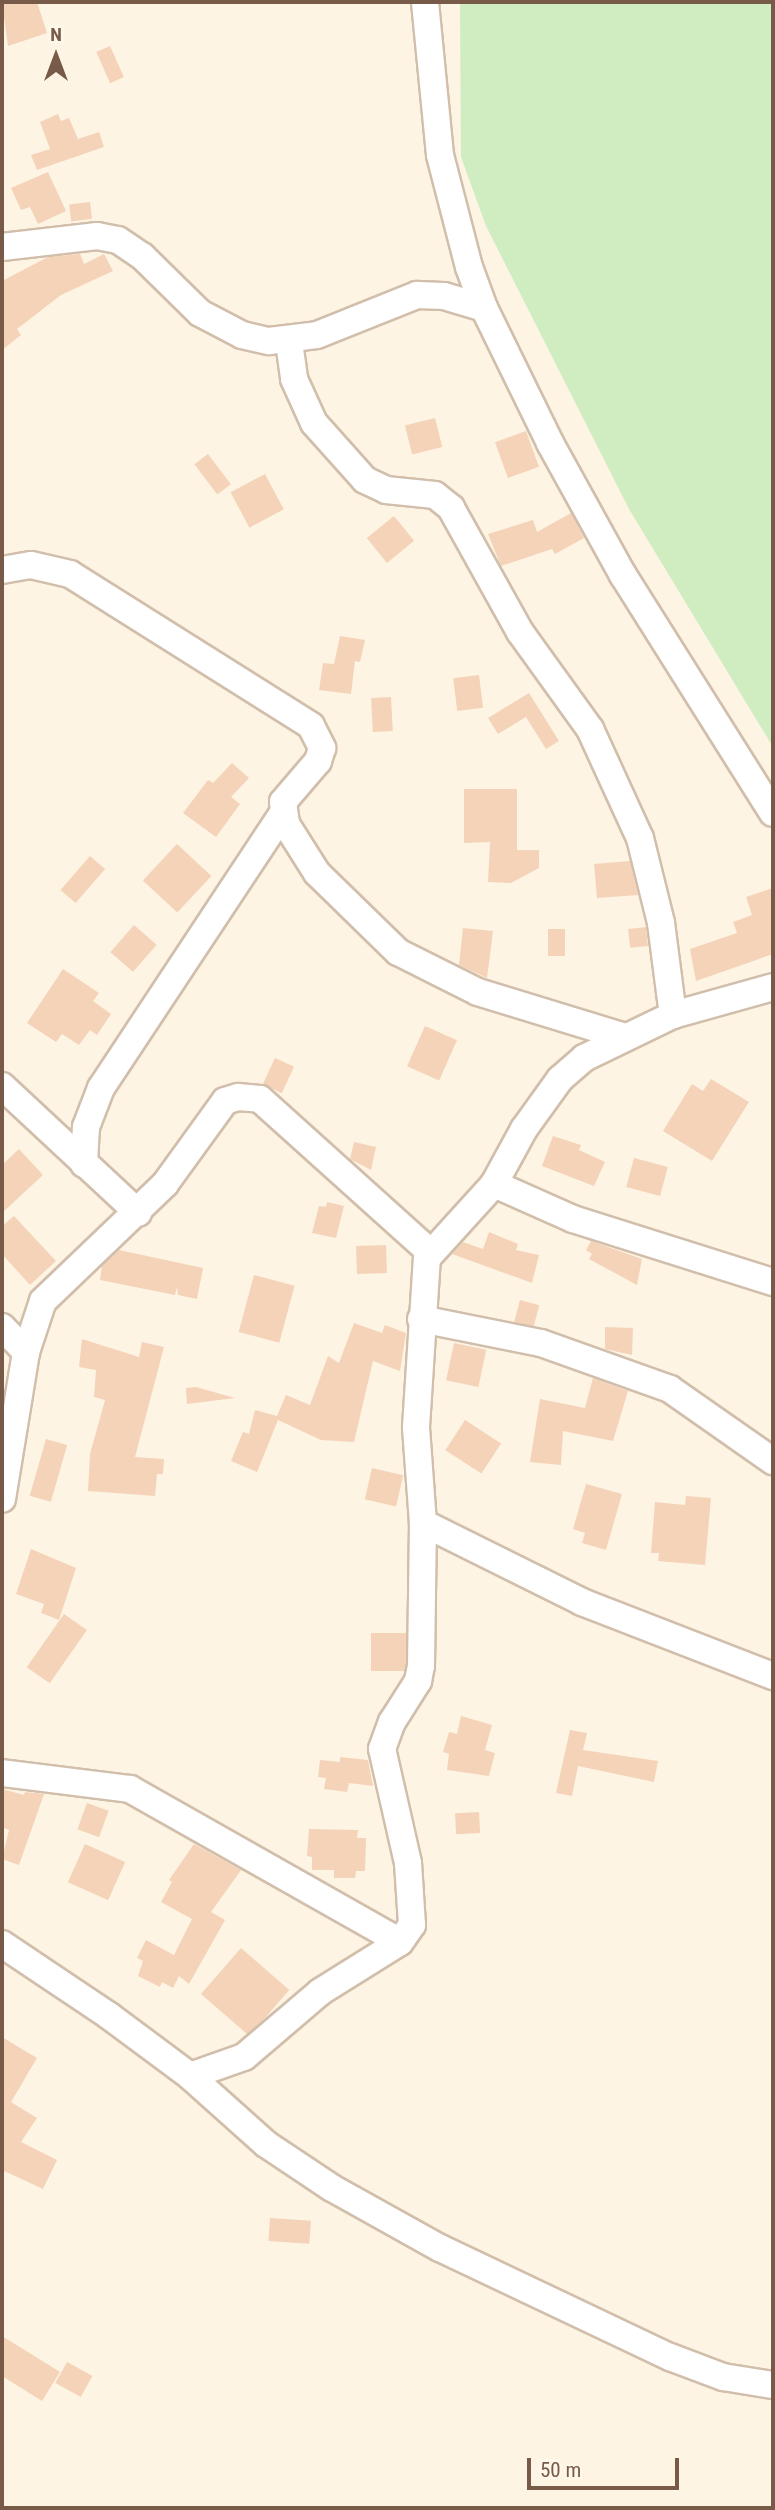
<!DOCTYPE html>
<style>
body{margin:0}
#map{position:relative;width:775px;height:2510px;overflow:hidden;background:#fdf4e3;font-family:"Roboto Condensed",sans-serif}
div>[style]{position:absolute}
.green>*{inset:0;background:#d0ecc1}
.building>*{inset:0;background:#f5d3b9;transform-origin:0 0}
.roads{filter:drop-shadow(2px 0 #d1beab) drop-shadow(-2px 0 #d1beab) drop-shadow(0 2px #d1beab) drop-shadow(0 -2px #d1beab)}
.minor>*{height:26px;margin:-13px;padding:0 13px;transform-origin:13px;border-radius:13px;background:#fff}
span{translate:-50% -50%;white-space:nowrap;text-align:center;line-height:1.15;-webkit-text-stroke:5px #fff8ea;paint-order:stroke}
.frame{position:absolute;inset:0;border:4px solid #775a47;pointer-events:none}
.north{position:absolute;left:21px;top:21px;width:70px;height:70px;-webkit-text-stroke:5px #fff8ea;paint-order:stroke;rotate:0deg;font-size:19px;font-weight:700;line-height:28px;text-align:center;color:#775a47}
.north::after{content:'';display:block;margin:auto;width:24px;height:32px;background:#775a47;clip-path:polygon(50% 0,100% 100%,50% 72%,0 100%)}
.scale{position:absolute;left:527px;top:2458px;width:152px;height:32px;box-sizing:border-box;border:4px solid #775a47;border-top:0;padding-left:9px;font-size:21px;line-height:24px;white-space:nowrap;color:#775a47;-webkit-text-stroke:5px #fff8ea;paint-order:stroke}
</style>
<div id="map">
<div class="green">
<div style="clip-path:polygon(460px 2px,773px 2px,773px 747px,629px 509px,486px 226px,461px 157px)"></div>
</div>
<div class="building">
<div style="clip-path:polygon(2px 2px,37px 2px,47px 33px,8px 46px)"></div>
<div style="left:110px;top:46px;width:34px;height:15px;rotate:66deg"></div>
<div style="clip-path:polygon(58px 114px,61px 121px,69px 118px,78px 139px,99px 132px,104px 147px,37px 170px,31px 155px,50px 149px,40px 122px)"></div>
<div style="clip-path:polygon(48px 172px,66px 211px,38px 224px,30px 207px,21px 210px,11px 188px)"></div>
<div style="left:90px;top:202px;width:17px;height:21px;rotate:83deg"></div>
<div style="clip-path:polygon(80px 254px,84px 264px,104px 254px,113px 271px,61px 295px,17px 329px,21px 335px,2px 350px,2px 281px,48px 257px)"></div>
<div style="left:435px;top:418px;width:30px;height:31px;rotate:76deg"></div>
<div style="left:526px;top:431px;width:38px;height:33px;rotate:70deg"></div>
<div style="left:208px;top:454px;width:38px;height:17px;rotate:53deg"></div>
<div style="left:265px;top:474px;width:40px;height:39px;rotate:62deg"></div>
<div style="clip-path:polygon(571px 513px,584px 538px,555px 554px,552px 549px,501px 566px,488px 534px,533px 520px,537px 532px)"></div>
<div style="left:394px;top:516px;width:32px;height:35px;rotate:51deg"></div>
<div style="clip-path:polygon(340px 636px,365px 640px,360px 662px,355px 661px,351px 694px,319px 690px,323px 663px,334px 664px)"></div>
<div style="left:479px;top:675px;width:33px;height:26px;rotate:83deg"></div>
<div style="clip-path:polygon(529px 693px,559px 741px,546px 749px,526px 717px,498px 734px,488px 718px)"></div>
<div style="left:391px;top:697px;width:34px;height:20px;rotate:87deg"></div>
<div style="clip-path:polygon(232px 763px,249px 778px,231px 797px,240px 804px,216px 837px,183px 813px,208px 780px,213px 783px)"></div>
<div style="clip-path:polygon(464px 789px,517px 789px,517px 850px,539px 850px,539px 868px,511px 883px,488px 882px,490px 842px,464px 843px)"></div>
<div style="left:177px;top:844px;width:47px;height:50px;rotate:43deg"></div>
<div style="left:90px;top:856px;width:20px;height:45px;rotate:41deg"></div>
<div style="clip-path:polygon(630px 861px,638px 895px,597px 898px,594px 864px)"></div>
<div style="clip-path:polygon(773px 888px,773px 954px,696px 981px,690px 949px,737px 933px,733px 922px,752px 915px,746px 897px)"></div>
<div style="left:134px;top:925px;width:30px;height:36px;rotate:41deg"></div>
<div style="left:646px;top:927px;width:19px;height:18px;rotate:84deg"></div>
<div style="clip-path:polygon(463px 928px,493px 931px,487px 978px,459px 965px)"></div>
<div style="left:548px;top:929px;width:17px;height:27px"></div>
<div style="clip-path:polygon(63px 969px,99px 993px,93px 1001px,111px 1014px,97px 1035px,90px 1030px,79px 1045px,62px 1034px,56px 1042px,27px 1023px)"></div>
<div style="left:425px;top:1026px;width:35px;height:44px;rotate:24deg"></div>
<div style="left:275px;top:1058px;width:21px;height:29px;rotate:25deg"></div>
<div style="clip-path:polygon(711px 1079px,749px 1102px,712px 1161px,663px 1131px,692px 1084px,703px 1091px)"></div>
<div style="clip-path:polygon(553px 1136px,581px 1145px,579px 1150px,605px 1162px,594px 1186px,542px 1166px)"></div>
<div style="clip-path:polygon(354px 1142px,376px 1147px,371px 1170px,350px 1159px)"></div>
<div style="clip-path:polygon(19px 1149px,43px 1175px,2px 1213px,2px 1165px)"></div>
<div style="left:634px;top:1158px;width:35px;height:30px;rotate:15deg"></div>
<div style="clip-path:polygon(327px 1202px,344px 1206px,336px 1238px,312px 1233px,319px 1206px,326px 1207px)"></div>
<div style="clip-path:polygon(14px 1216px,56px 1261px,30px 1285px,2px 1254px,2px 1226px)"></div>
<div style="clip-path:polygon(489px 1232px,518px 1244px,516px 1250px,539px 1255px,532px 1283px,452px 1254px,463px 1242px,483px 1249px)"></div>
<div style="clip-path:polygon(591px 1241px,642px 1259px,637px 1285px,589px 1259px,592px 1254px,586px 1250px)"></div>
<div style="left:386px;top:1245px;width:28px;height:30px;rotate:88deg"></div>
<div style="clip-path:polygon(119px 1250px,203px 1268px,197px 1299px,178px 1295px,177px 1287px,175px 1295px,100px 1280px,102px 1266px)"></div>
<div style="left:254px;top:1275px;width:42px;height:59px;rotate:15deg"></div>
<div style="left:520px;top:1300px;width:20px;height:23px;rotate:15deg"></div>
<div style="clip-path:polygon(354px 1323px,382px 1333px,385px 1325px,406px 1333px,400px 1371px,373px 1361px,354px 1442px,321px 1440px,278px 1420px,257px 1472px,231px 1461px,243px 1432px,249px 1434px,255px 1410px,277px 1416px,286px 1395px,310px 1405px,328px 1356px,339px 1363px)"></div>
<div style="clip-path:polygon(605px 1327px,633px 1328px,632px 1355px,605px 1349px)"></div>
<div style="clip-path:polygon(82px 1339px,139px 1357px,142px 1342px,164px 1347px,135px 1457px,164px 1459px,163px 1474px,157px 1474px,155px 1496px,88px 1491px,90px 1454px,105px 1400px,94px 1397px,96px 1370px,79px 1367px)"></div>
<div style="left:454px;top:1343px;width:33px;height:38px;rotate:12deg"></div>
<div style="clip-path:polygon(593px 1378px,628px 1391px,613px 1441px,563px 1431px,561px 1465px,530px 1462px,540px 1399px,585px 1408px)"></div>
<div style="clip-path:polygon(196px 1387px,235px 1398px,187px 1404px,186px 1388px)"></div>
<div style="left:465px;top:1420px;width:43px;height:36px;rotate:33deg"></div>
<div style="left:46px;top:1439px;width:22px;height:59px;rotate:16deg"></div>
<div style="left:372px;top:1468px;width:32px;height:32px;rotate:13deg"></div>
<div style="clip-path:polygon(586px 1484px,622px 1494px,606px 1550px,582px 1543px,585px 1533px,573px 1529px)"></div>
<div style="clip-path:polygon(686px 1496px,711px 1498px,705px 1565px,658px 1561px,659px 1553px,651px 1553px,655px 1502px,685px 1505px)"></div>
<div style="clip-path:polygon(31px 1549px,76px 1568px,59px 1620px,41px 1613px,44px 1604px,16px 1594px)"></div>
<div style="left:64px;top:1614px;width:28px;height:65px;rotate:35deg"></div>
<div style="left:371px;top:1633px;width:35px;height:38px"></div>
<div style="clip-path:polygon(461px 1716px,492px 1725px,485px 1750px,495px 1753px,489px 1776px,447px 1770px,449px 1754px,443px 1752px,449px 1732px,457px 1734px)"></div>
<div style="clip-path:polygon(570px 1730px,587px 1733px,583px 1750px,658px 1761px,654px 1782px,578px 1766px,572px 1796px,556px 1793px)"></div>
<div style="clip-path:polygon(340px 1757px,368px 1760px,373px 1786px,349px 1783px,347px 1792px,324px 1789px,326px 1778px,318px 1777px,320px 1760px,340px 1762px)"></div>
<div style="clip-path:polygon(2px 1789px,24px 1795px,25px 1792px,44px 1794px,19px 1865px,2px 1859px,9px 1830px,2px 1827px)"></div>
<div style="left:87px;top:1803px;width:23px;height:28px;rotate:20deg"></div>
<div style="left:479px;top:1812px;width:21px;height:24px;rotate:87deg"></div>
<div style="clip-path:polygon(309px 1829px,358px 1830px,357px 1838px,366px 1838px,365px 1871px,356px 1871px,355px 1878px,334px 1878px,334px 1870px,312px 1870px,312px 1857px,307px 1856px)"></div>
<div style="left:85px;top:1844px;width:44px;height:42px;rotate:24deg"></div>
<div style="clip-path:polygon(194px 1844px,241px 1870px,211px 1912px,225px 1920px,189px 1984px,179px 1976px,173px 1988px,162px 1982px,160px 1987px,138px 1976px,143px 1961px,137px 1958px,146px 1940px,174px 1955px,192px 1919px,161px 1902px,172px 1882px,169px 1880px)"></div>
<div style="left:241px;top:1948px;width:64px;height:61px;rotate:41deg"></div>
<div style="clip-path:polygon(2px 2037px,37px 2058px,11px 2102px,37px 2118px,21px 2142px,57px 2160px,43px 2189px,2px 2170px)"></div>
<div style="left:270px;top:2218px;width:41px;height:23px;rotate:4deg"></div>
<div style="clip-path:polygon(2px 2336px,60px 2372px,42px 2401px,2px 2376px)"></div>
<div style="left:67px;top:2362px;width:29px;height:24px;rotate:29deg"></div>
</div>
<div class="roads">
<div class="minor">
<div style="left:425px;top:2px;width:154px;rotate:84.4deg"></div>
<div style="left:440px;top:155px;width:116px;rotate:75.5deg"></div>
<div style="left:469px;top:267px;width:44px;rotate:69.9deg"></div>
<div style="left:484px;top:308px;width:150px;rotate:63.9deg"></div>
<div style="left:550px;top:443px;width:151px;rotate:61.1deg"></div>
<div style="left:623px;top:575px;width:281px;rotate:57.8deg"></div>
<div style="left:2px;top:247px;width:96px;rotate:-6.6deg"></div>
<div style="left:97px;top:236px;width:21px;rotate:11deg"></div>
<div style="left:118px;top:240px;width:29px;rotate:34deg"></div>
<div style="left:142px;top:256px;width:81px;rotate:44.5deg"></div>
<div style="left:200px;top:313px;width:47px;rotate:27.6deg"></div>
<div style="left:242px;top:335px;width:28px;rotate:13deg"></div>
<div style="left:269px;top:341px;width:48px;rotate:-7.1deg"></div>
<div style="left:317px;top:335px;width:108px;rotate:-21.8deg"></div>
<div style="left:417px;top:295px;width:27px;rotate:2deg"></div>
<div style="left:444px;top:296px;width:42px;rotate:16.7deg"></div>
<div style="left:289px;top:342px;width:37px;rotate:82deg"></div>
<div style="left:294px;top:379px;width:48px;rotate:65.6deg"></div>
<div style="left:314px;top:423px;width:76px;rotate:48.2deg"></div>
<div style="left:365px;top:480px;width:23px;rotate:25deg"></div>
<div style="left:386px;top:490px;width:49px;rotate:5.8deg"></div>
<div style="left:435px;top:495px;width:21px;rotate:39deg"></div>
<div style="left:451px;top:508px;width:142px;rotate:60.9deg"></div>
<div style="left:520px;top:632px;width:120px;rotate:54.2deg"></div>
<div style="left:590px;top:729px;width:120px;rotate:65.4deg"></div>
<div style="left:640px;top:838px;width:88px;rotate:76.1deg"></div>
<div style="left:661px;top:923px;width:93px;rotate:82.6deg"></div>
<div style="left:2px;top:570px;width:29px;rotate:-10deg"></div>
<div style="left:31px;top:565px;width:40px;rotate:13deg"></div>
<div style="left:70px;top:574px;width:285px;rotate:32.2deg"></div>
<div style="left:311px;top:726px;width:25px;rotate:63deg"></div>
<div style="left:322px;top:748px;width:14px;rotate:107deg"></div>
<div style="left:318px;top:761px;width:54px;rotate:130.5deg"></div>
<div style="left:283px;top:802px;width:22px;rotate:82deg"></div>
<div style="left:286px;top:824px;width:58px;rotate:57.7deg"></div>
<div style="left:317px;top:873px;width:113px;rotate:44.3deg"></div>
<div style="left:398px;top:952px;width:89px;rotate:26.6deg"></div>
<div style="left:478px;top:992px;width:151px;rotate:17deg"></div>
<div style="left:2px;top:1086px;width:186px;rotate:43deg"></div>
<div style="left:84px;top:1164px;width:37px;rotate:-87deg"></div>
<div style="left:86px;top:1127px;width:42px;rotate:-69deg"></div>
<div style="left:101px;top:1088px;width:330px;rotate:-56.5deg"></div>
<div style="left:494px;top:1184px;width:86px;rotate:23.9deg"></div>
<div style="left:573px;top:1219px;width:210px;rotate:17.5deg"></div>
<div style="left:421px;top:1319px;width:122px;rotate:11.3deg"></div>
<div style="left:541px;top:1343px;width:137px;rotate:19.6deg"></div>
<div style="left:670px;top:1389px;width:126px;rotate:35deg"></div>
<div style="left:2px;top:1327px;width:35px;rotate:46deg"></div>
<div style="left:2px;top:1499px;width:149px;rotate:-80.7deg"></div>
<div style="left:26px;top:1352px;width:54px;rotate:-71.6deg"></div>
<div style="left:43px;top:1301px;width:169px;rotate:-43.8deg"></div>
<div style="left:165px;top:1184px;width:102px;rotate:-54.1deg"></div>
<div style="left:225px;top:1101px;width:14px;rotate:-17deg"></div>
<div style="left:238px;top:1097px;width:22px;rotate:5deg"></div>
<div style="left:260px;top:1099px;width:230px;rotate:42deg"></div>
<div style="left:423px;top:1523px;width:178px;rotate:26.4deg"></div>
<div style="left:582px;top:1602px;width:205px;rotate:21.2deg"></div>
<div style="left:2px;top:1773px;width:129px;rotate:7.1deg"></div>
<div style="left:130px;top:1789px;width:310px;rotate:29.5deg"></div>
<div style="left:2px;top:1944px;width:128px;rotate:33.8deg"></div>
<div style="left:108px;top:2015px;width:102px;rotate:36.6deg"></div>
<div style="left:190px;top:2076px;width:102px;rotate:41.8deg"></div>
<div style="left:266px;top:2144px;width:79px;rotate:33.7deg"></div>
<div style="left:332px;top:2188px;width:124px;rotate:29.1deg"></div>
<div style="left:440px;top:2248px;width:255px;rotate:25.4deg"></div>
<div style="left:670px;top:2357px;width:57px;rotate:20.7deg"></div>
<div style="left:723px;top:2377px;width:51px;rotate:9.1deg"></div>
<div style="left:190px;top:2076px;width:57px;rotate:-19.4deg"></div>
<div style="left:244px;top:2057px;width:100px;rotate:-40.5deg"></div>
<div style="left:320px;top:1992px;width:94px;rotate:-32deg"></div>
<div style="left:400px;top:1942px;width:21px;rotate:-55deg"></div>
<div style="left:412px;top:1925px;width:62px;rotate:-93.7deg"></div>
<div style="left:408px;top:1863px;width:117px;rotate:-102.8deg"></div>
<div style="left:382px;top:1749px;width:29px;rotate:-70deg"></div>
<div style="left:392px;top:1722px;width:49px;rotate:-57.6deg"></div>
<div style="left:418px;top:1681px;width:15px;rotate:-79deg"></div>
<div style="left:421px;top:1666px;width:143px;rotate:-89.2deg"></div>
<div style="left:423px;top:1523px;width:96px;rotate:-94.2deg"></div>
<div style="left:416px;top:1427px;width:169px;rotate:-86.3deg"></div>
<div style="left:427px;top:1258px;width:100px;rotate:-47.8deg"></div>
<div style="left:494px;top:1184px;width:63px;rotate:-61.4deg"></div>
<div style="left:524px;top:1129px;width:62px;rotate:-54.2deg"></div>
<div style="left:560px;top:1079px;width:32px;rotate:-41deg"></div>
<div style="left:584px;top:1058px;width:99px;rotate:-25.8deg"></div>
<div style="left:673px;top:1015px;width:104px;rotate:-15.6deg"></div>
</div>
</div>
<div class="frame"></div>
<div class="north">N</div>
<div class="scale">50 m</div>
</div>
